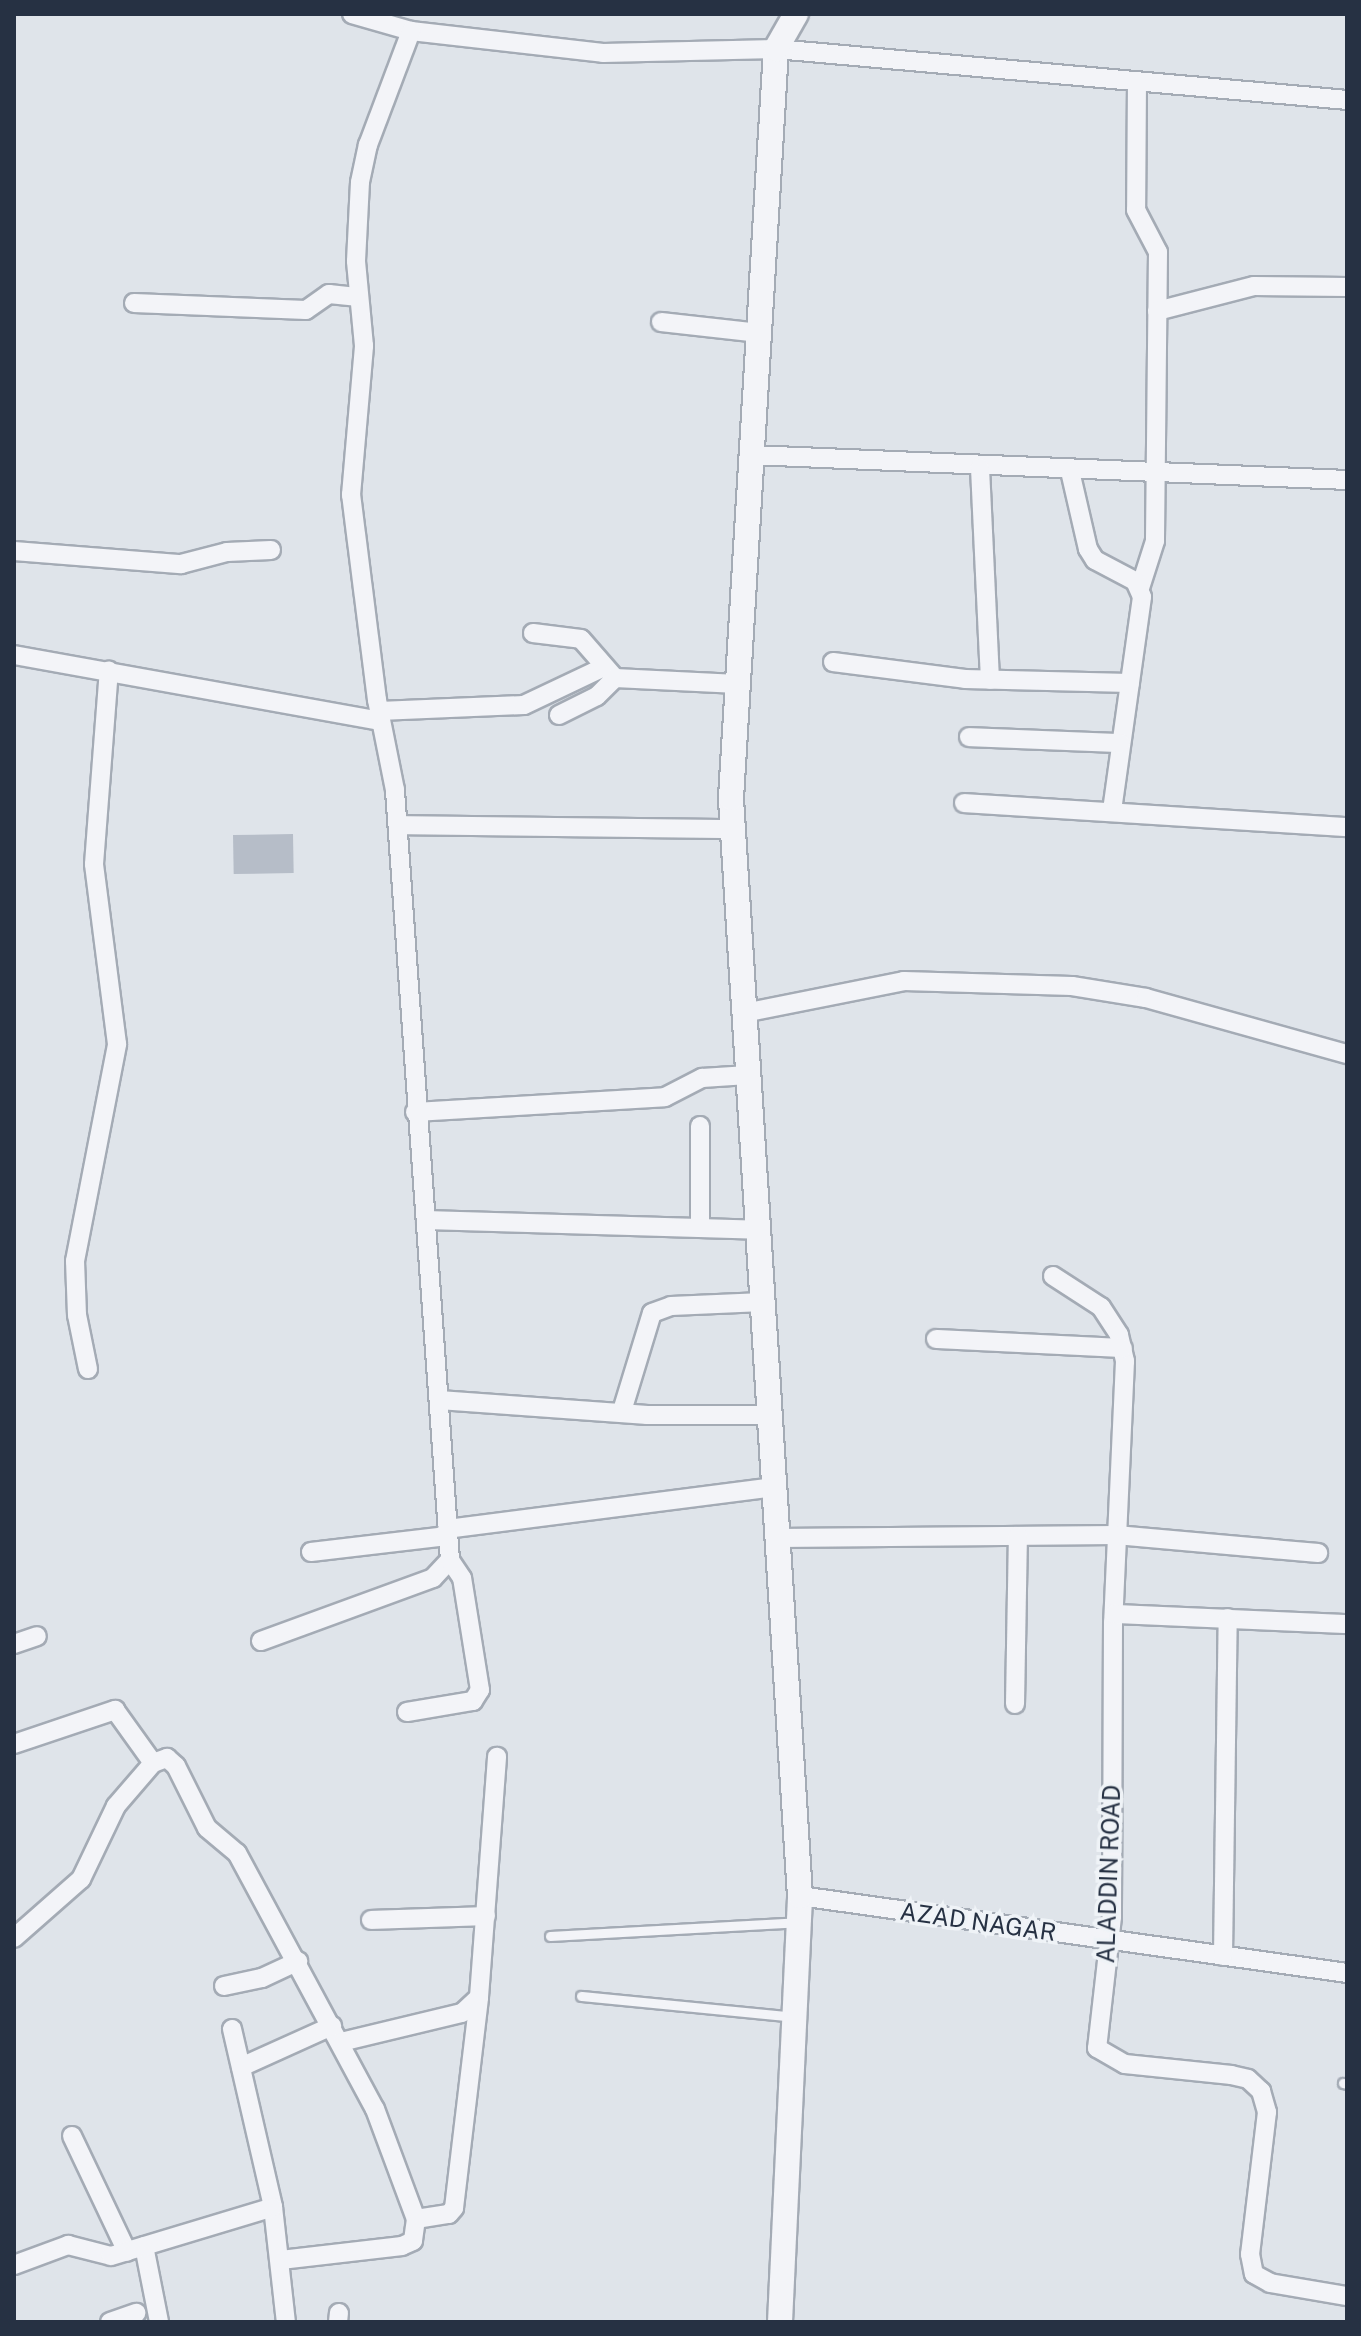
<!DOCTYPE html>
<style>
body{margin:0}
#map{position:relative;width:1361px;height:2336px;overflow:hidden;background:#dfe4ea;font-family:"Public Sans",sans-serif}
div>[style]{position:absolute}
.building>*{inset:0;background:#b6bdc8;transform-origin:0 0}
.roads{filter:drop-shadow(2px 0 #a4abb5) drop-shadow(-2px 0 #a4abb5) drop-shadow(0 2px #a4abb5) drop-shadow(0 -2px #a4abb5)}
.service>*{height:9px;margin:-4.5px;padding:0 4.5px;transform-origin:4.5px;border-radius:4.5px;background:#f3f4f8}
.minor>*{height:18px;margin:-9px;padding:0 9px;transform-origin:9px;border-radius:9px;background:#f3f4f8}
.tertiary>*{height:24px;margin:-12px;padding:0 12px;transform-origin:12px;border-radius:12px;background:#f3f4f8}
span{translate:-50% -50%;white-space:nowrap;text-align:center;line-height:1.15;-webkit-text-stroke:7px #eff3f7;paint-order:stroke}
.street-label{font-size:24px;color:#263143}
.frame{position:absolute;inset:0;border:16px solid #263143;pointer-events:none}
</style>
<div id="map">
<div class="building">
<div style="left:293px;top:834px;width:39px;height:60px;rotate:89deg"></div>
</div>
<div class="roads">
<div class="service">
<div style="left:550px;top:1936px;width:248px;rotate:-3.2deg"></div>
<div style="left:581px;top:1996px;width:214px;rotate:5.6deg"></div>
<div style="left:1343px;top:2083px;width:4px;rotate:14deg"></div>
</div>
<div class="minor">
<div style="left:352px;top:14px;width:61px;rotate:16.1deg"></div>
<div style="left:411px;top:31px;width:193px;rotate:6.5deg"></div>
<div style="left:603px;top:53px;width:173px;rotate:-1.3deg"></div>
<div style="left:776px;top:49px;width:573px;rotate:5.1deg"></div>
<div style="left:1137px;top:81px;width:129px;rotate:90.4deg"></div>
<div style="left:1136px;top:210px;width:47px;rotate:62.4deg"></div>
<div style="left:1158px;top:252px;width:289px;rotate:90.6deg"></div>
<div style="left:1155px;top:541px;width:49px;rotate:107.7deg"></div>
<div style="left:134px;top:303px;width:172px;rotate:2.3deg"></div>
<div style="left:306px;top:310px;width:28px;rotate:-35deg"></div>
<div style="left:329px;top:294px;width:30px;rotate:6deg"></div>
<div style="left:1157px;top:311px;width:100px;rotate:-14.5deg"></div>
<div style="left:1254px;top:286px;width:93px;rotate:0.6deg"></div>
<div style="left:661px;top:322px;width:99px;rotate:6.4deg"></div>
<div style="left:751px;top:455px;width:597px;rotate:2.4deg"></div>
<div style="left:980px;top:468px;width:212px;rotate:87.3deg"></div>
<div style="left:1070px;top:471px;width:80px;rotate:77deg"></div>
<div style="left:1088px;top:549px;width:13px;rotate:58deg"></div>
<div style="left:1095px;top:560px;width:45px;rotate:27.7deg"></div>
<div style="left:1135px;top:581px;width:17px;rotate:66deg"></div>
<div style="left:1142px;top:597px;width:216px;rotate:98deg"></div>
<div style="left:14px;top:551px;width:168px;rotate:4.5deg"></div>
<div style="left:181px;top:564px;width:48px;rotate:-14.6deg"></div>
<div style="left:227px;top:552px;width:44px;rotate:-2.6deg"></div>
<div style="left:533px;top:633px;width:48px;rotate:7.1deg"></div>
<div style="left:581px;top:639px;width:52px;rotate:48.9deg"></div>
<div style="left:615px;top:678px;width:123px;rotate:2.8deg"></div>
<div style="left:14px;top:655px;width:373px;rotate:10.2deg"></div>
<div style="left:833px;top:662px;width:133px;rotate:7.3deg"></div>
<div style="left:965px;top:679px;width:165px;rotate:1.4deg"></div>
<div style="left:379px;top:711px;width:145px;rotate:-2.4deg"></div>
<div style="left:524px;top:705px;width:86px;rotate:-25.4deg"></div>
<div style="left:559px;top:715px;width:42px;rotate:-26.6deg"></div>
<div style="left:597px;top:696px;width:25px;rotate:-45deg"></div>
<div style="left:969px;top:737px;width:152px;rotate:2.3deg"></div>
<div style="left:964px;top:803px;width:384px;rotate:3.6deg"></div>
<div style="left:398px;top:825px;width:335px;rotate:0.7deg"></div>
<div style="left:744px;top:1013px;width:163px;rotate:-11.3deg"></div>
<div style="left:904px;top:981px;width:168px;rotate:1.7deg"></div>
<div style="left:1072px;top:986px;width:75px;rotate:9.2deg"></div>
<div style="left:1146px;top:998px;width:209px;rotate:15.6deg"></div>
<div style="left:415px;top:1112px;width:250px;rotate:-3.4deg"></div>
<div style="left:665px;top:1097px;width:42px;rotate:-27.2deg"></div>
<div style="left:702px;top:1078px;width:46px;rotate:-3.7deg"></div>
<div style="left:700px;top:1126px;width:102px;rotate:90deg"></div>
<div style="left:426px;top:1220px;width:332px;rotate:1.7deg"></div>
<div style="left:1053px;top:1276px;width:57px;rotate:32.9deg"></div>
<div style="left:1101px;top:1307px;width:33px;rotate:57deg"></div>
<div style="left:1119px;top:1335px;width:27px;rotate:77deg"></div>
<div style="left:1125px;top:1361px;width:261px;rotate:92.6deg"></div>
<div style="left:1113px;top:1622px;width:295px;rotate:90.2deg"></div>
<div style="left:1112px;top:1917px;width:132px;rotate:96.5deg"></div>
<div style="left:1097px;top:2048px;width:32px;rotate:30deg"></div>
<div style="left:1125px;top:2064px;width:107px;rotate:5.9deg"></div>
<div style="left:1231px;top:2075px;width:17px;rotate:13deg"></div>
<div style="left:1248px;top:2079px;width:18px;rotate:43deg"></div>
<div style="left:1261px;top:2091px;width:22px;rotate:74deg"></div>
<div style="left:1267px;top:2112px;width:143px;rotate:96.8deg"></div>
<div style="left:1250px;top:2254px;width:20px;rotate:79deg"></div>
<div style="left:1254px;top:2274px;width:18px;rotate:29deg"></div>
<div style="left:1270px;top:2283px;width:78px;rotate:9.6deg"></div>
<div style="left:936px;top:1339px;width:187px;rotate:2.8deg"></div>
<div style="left:88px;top:1369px;width:55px;rotate:-101.5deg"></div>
<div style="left:77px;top:1315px;width:54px;rotate:-92.1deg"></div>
<div style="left:75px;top:1261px;width:221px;rotate:-79deg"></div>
<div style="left:117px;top:1044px;width:181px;rotate:-97.3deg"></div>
<div style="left:94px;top:864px;width:194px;rotate:-85.6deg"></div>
<div style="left:439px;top:1400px;width:209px;rotate:4.1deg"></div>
<div style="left:647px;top:1415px;width:123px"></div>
<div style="left:622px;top:1411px;width:102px;rotate:-73deg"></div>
<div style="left:652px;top:1313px;width:20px;rotate:-20deg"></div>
<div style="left:671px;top:1306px;width:92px;rotate:-2.5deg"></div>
<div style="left:447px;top:1529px;width:331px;rotate:-7.3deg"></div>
<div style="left:778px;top:1538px;width:338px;rotate:-0.5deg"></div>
<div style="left:1116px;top:1535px;width:203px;rotate:5.1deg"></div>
<div style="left:311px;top:1552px;width:137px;rotate:-6.7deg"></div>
<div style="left:1114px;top:1614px;width:233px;rotate:2.5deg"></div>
<div style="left:261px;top:1641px;width:183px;rotate:-20.1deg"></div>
<div style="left:433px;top:1578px;width:25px;rotate:-47deg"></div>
<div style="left:450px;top:1560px;width:772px;rotate:-94.09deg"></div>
<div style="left:395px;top:790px;width:92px;rotate:-101.3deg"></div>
<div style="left:377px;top:700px;width:207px;rotate:-97.2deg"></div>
<div style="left:351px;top:495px;width:150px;rotate:-85deg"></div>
<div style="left:364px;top:346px;width:85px;rotate:-95.4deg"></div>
<div style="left:356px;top:261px;width:79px;rotate:-87.1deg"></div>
<div style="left:360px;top:182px;width:38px;rotate:-78deg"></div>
<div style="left:368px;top:145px;width:122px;rotate:-69.3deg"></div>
<div style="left:14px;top:1644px;width:24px;rotate:-19deg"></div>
<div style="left:1015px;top:1704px;width:168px;rotate:-89deg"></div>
<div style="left:407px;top:1712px;width:67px;rotate:-9.5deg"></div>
<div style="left:473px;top:1701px;width:13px;rotate:-58deg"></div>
<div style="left:480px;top:1690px;width:113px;rotate:-99.1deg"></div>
<div style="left:462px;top:1578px;width:22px;rotate:-124deg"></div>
<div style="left:14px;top:1744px;width:107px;rotate:-18.6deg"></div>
<div style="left:115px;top:1710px;width:65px;rotate:54.4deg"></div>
<div style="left:153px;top:1763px;width:57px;rotate:130.7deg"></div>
<div style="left:116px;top:1806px;width:81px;rotate:115.6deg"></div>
<div style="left:81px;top:1879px;width:89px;rotate:138.6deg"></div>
<div style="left:153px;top:1763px;width:15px;rotate:-20deg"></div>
<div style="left:167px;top:1758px;width:12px;rotate:42deg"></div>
<div style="left:176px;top:1766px;width:69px;rotate:63.4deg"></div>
<div style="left:207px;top:1828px;width:39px;rotate:40deg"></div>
<div style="left:237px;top:1853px;width:291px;rotate:61.7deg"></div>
<div style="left:375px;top:2109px;width:117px;rotate:69.6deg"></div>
<div style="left:416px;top:2219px;width:22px;rotate:98deg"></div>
<div style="left:413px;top:2241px;width:12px;rotate:156deg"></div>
<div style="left:402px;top:2246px;width:122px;rotate:173.4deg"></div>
<div style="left:800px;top:1896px;width:552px;rotate:8.01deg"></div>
<div style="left:371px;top:1920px;width:115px;rotate:-2deg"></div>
<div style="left:1223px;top:1956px;width:338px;rotate:-89.2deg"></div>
<div style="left:224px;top:1986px;width:39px;rotate:-12deg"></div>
<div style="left:262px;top:1978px;width:40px;rotate:-25deg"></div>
<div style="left:232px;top:2029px;width:183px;rotate:77deg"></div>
<div style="left:273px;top:2207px;width:116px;rotate:83.6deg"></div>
<div style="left:341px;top:2042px;width:124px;rotate:-13.5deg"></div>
<div style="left:462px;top:2013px;width:23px;rotate:-43deg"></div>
<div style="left:479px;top:1997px;width:241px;rotate:-85.7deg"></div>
<div style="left:241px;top:2067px;width:100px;rotate:-24.3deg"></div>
<div style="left:72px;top:2136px;width:128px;rotate:64.6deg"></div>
<div style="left:416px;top:2219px;width:33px;rotate:-9deg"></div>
<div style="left:449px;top:2214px;width:8px;rotate:-50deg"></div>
<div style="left:454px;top:2208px;width:212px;rotate:-83.2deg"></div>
<div style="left:144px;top:2246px;width:77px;rotate:78.8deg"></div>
<div style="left:14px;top:2265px;width:58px;rotate:-20.3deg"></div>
<div style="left:68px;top:2245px;width:44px;rotate:14.3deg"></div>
<div style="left:111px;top:2256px;width:169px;rotate:-16.8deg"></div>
<div style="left:110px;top:2322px;width:28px;rotate:-19deg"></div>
<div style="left:338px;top:2322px;width:9px;rotate:-84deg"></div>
</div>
<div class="tertiary">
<div style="left:780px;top:2322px;width:426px;rotate:-87.3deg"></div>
<div style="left:800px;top:1896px;width:1100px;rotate:-93.6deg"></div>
<div style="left:731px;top:798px;width:750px;rotate:-86.56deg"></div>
<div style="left:776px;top:49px;width:40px;rotate:-60.3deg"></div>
</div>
</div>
<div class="street-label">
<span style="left:1109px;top:1874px;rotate:-88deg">ALADDIN ROAD</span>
<span style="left:978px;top:1922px;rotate:8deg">AZAD NAGAR</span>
</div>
<div class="frame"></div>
</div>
